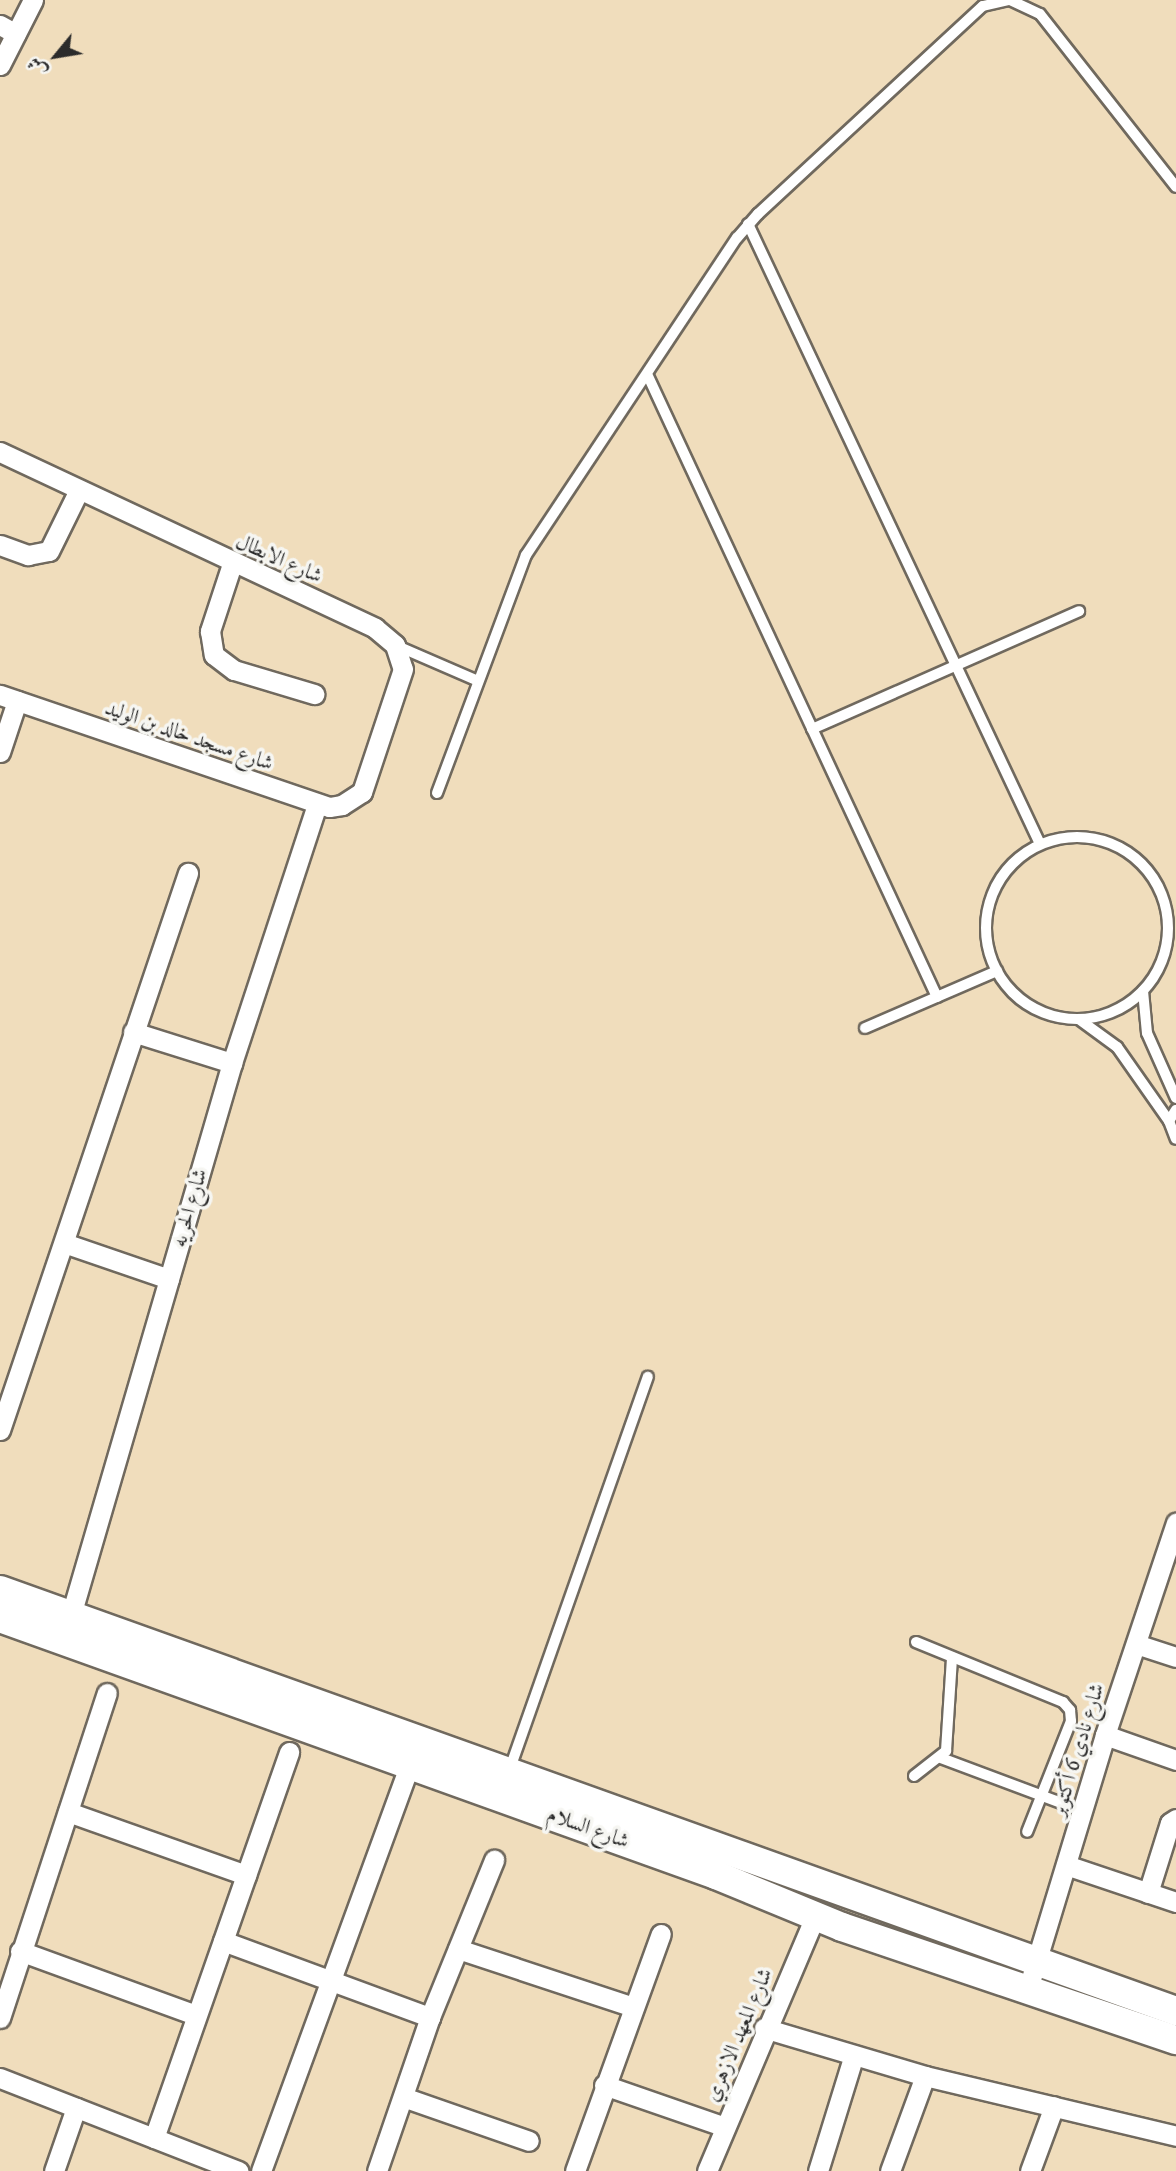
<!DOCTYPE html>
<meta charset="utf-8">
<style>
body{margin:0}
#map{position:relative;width:1176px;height:2171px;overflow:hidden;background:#f0ddbc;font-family:"IM FELL DW Pica",Amiri,serif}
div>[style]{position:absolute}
.roads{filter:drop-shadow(2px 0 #70695e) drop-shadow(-2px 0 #70695e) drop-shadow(0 2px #70695e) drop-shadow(0 -2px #70695e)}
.lane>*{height:10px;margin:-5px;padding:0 5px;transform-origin:5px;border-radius:5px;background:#fff}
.lane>.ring{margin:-5px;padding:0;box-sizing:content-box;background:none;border:10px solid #fff;border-radius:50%}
.street>*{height:19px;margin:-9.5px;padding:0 9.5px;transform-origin:9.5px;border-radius:9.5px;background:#fff}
.secondary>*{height:28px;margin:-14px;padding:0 14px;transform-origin:14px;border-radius:14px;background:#fff}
span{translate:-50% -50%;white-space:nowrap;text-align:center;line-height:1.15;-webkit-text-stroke:7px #f6f6f2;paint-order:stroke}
.street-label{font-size:21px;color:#2b2b2b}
.north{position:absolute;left:21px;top:21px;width:70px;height:70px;-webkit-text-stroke:5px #f6f6f2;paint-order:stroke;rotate:240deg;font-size:19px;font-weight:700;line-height:28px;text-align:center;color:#2b2b2b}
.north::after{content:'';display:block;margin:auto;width:24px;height:32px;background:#2b2b2b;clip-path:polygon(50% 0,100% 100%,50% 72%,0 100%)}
</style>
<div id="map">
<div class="roads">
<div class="lane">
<div style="left:748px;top:224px;width:685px;rotate:64.78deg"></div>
<div style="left:648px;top:376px;width:685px;rotate:65.04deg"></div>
<div style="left:395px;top:645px;width:90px;rotate:23.4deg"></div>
<div style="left:812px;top:729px;width:292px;rotate:-23.8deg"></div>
<div style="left:437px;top:793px;width:254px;rotate:-69.5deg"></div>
<div style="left:526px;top:555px;width:381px;rotate:-56.4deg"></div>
<div style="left:737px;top:238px;width:32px;rotate:-49deg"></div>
<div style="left:758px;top:214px;width:306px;rotate:-42.8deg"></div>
<div style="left:983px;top:6px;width:28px;rotate:-13deg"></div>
<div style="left:1010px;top:0;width:33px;rotate:25deg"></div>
<div style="left:1040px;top:14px;width:220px;rotate:51.8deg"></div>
<div class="ring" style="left:986px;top:837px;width:172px;height:172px"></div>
<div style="left:1143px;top:991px;width:42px;rotate:84.6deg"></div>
<div style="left:1147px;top:1033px;width:71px;rotate:66deg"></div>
<div style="left:1080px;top:1020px;width:46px;rotate:36.1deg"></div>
<div style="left:1117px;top:1047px;width:90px;rotate:54.9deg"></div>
<div style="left:1169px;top:1121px;width:19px;rotate:69deg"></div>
<div style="left:865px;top:1028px;width:144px;rotate:-23.4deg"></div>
<div style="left:1169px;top:1121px;width:13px;rotate:-58deg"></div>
<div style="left:916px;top:1642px;width:159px;rotate:22.2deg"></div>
<div style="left:1063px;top:1702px;width:11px;rotate:49deg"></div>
<div style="left:1070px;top:1710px;width:11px;rotate:85deg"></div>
<div style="left:1071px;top:1721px;width:119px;rotate:111.6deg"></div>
<div style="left:941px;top:1758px;width:152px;rotate:20.5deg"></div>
<div style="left:509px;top:1771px;width:418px;rotate:-70.6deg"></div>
<div style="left:914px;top:1776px;width:41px;rotate:-38deg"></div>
<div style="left:946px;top:1751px;width:94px;rotate:-86.3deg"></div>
</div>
<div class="street">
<div style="left:0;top:25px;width:18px;rotate:29deg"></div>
<div style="left:0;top:65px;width:73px;rotate:-63.1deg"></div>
<div style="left:0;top:452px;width:414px;rotate:25.1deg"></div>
<div style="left:375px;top:628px;width:26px;rotate:40deg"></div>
<div style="left:395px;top:645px;width:25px;rotate:72deg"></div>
<div style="left:403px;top:669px;width:130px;rotate:108.4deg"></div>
<div style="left:362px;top:792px;width:24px;rotate:147deg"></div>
<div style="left:342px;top:805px;width:13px;rotate:171deg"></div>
<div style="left:329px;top:807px;width:348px;rotate:-161.2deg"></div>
<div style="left:0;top:545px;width:30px;rotate:20deg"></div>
<div style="left:28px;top:555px;width:21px;rotate:-11deg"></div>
<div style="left:49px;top:551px;width:68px;rotate:-63.8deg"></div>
<div style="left:232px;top:564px;width:71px;rotate:108.2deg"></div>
<div style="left:210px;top:631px;width:24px;rotate:81deg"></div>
<div style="left:214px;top:655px;width:25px;rotate:37deg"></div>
<div style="left:234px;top:670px;width:84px;rotate:16.7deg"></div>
<div style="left:0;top:752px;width:54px;rotate:-71.6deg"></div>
<div style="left:133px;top:1032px;width:104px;rotate:17.4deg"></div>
<div style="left:64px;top:1243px;width:111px;rotate:18.9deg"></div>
<div style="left:0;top:1430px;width:588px;rotate:-71.35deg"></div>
<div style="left:71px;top:1615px;width:575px;rotate:-73.74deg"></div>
<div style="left:232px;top:1063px;width:273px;rotate:-71.8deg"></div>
<div style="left:1136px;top:1644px;width:42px;rotate:18deg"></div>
<div style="left:1105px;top:1735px;width:75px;rotate:19.4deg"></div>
<div style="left:68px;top:1812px;width:189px;rotate:19.5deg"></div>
<div style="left:1066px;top:1865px;width:116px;rotate:18.6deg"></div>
<div style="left:1148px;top:1893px;width:73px;rotate:-72.6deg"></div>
<div style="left:1170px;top:1823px;width:7px;rotate:-34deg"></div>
<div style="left:223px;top:1941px;width:221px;rotate:20.2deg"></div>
<div style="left:458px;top:1949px;width:184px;rotate:18.3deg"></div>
<div style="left:20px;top:1951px;width:187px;rotate:20deg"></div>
<div style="left:1027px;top:1992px;width:269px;rotate:-73.1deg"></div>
<div style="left:1105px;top:1735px;width:224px;rotate:-71.5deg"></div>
<div style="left:0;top:2018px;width:342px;rotate:-71.8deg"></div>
<div style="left:764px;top:2028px;width:168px;rotate:16.6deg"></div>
<div style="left:925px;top:2076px;width:258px;rotate:13.4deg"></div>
<div style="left:0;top:2078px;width:256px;rotate:21.3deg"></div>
<div style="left:604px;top:2085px;width:128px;rotate:19.1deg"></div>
<div style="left:403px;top:2097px;width:133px;rotate:19.2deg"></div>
<div style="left:154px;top:2138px;width:409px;rotate:-70.7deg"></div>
<div style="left:54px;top:2171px;width:67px;rotate:-70.8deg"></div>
<div style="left:261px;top:2171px;width:433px;rotate:-69.9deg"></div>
<div style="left:377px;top:2171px;width:163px;rotate:-71deg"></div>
<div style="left:430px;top:2017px;width:170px;rotate:-67.8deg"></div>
<div style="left:575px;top:2171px;width:252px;rotate:-70.1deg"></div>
<div style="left:707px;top:2171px;width:276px;rotate:-67deg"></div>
<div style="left:818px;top:2171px;width:121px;rotate:-72.8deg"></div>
<div style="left:890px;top:2171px;width:101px;rotate:-69.8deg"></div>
<div style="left:1030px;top:2171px;width:69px;rotate:-69.7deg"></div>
</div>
<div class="secondary">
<div style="left:0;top:1590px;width:1249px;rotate:19.7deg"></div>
<div style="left:0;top:1618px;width:761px;rotate:19.75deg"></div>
<div style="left:716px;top:1875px;width:136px;rotate:22.4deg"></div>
<div style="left:842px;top:1927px;width:353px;rotate:18.7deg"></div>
</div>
</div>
<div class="street-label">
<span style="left:279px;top:559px;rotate:24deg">شارع الابطال</span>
<span style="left:189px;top:736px;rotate:19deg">شارع مسجد خالد بن الوليد</span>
<span style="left:190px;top:1208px;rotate:-74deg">شارع الحريه</span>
<span style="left:1078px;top:1750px;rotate:-73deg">شارع نادي 6 أكتوبر</span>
<span style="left:588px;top:1828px;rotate:20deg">شارع السلام</span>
<span style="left:739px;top:2035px;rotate:-67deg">شارع المعهد الازهري</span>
</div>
<div class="north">ش</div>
</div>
